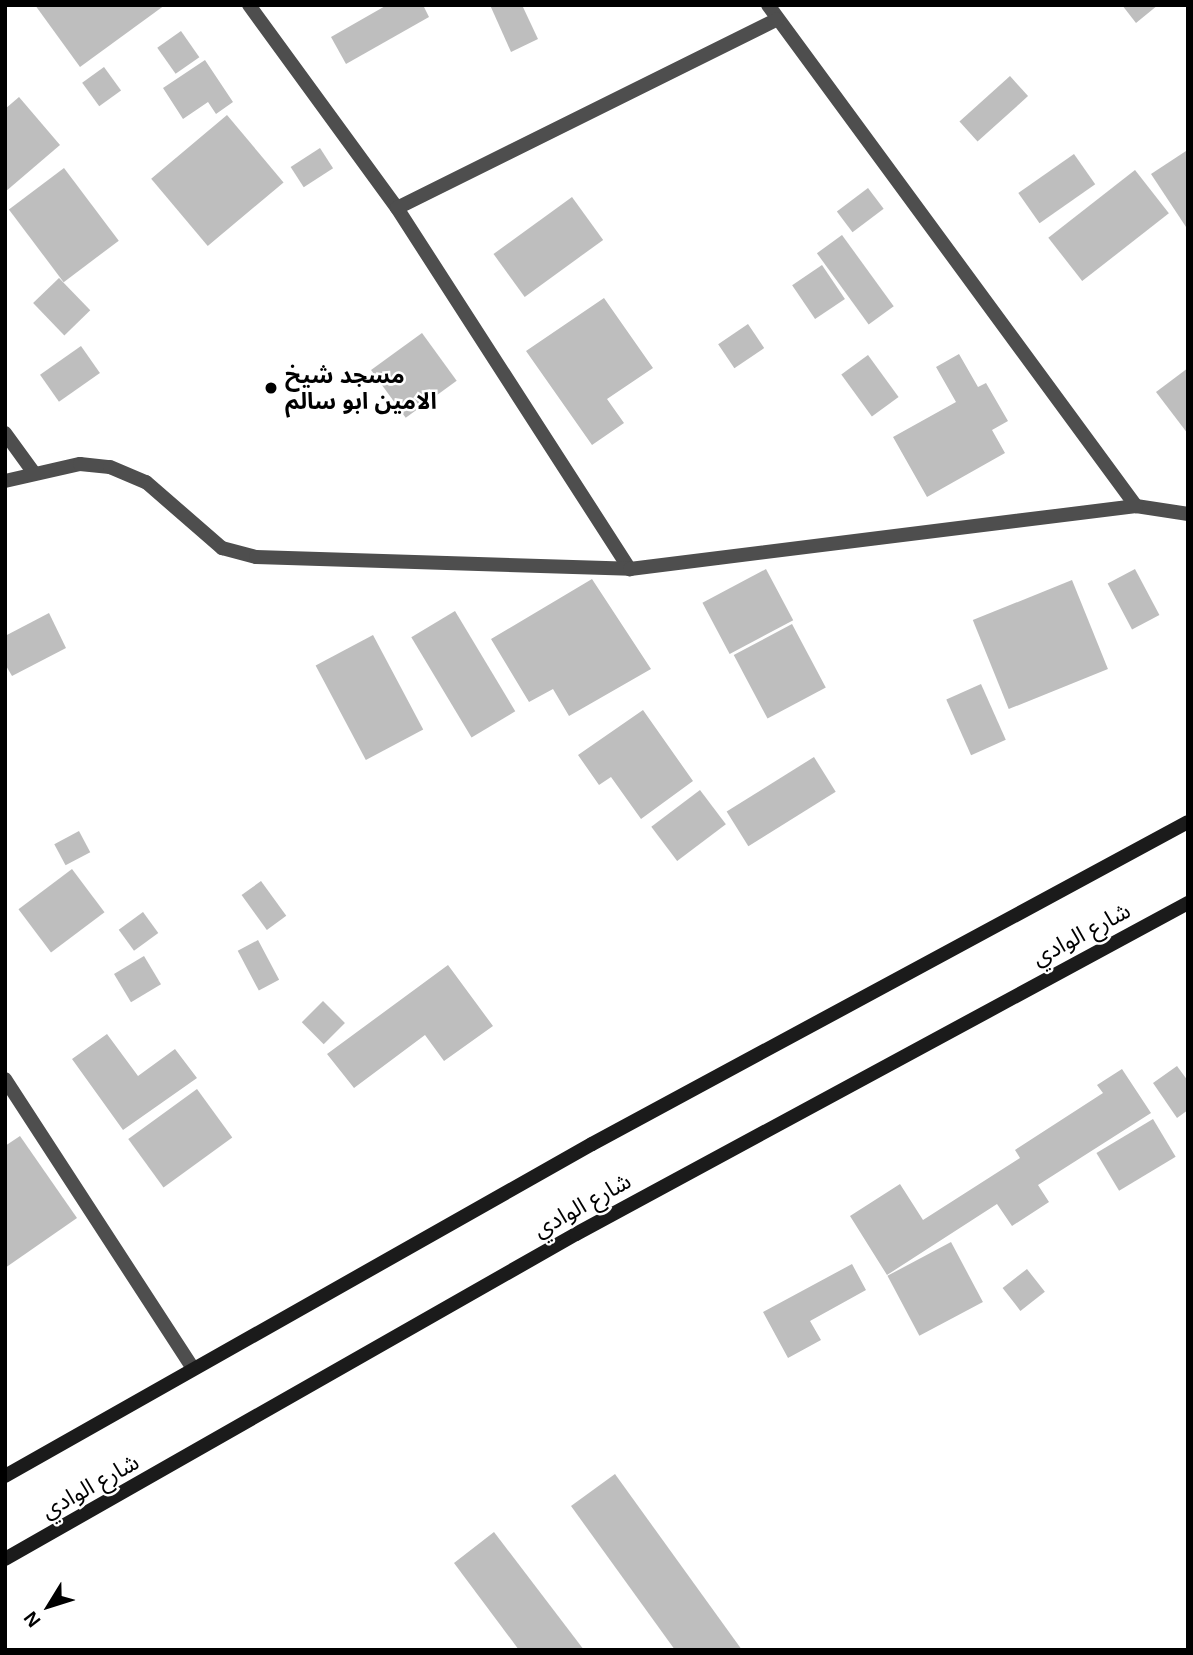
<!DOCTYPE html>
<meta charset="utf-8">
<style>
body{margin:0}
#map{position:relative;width:1193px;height:1655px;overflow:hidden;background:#fff;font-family:Helvetica,"Noto Sans Arabic",sans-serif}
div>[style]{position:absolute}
.building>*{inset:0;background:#bebebe;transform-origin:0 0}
.minor>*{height:14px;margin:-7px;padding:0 7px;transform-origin:7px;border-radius:7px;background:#4e4e4e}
.secondary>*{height:14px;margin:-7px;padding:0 7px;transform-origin:7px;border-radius:7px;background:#1b1b1b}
.dots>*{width:19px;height:19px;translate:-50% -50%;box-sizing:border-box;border:4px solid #fff;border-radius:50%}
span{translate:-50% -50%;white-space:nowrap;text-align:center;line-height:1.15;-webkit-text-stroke:5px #fff;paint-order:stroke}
.poi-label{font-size:23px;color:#000;font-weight:700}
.left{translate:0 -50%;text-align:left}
.street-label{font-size:23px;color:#000}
.frame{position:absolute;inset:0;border:7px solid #000;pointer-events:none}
.north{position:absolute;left:14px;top:1571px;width:70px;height:70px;-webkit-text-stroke:5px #fff;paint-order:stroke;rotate:232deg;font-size:19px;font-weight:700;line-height:28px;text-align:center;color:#000}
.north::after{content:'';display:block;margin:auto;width:24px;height:32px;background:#000;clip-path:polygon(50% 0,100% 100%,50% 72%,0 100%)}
</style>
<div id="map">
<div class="building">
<div style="clip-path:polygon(35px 5px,165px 5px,80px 67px)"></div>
<div style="clip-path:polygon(387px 5px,423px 5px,429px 17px,346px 64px,331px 37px)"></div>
<div style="clip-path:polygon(490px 5px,522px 5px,538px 39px,511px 52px)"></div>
<div style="clip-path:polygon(1122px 5px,1158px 5px,1136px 23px)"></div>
<div style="left:181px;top:31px;width:32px;height:29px;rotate:55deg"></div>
<div style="clip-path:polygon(205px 60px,233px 102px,216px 114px,208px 102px,183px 119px,163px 88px)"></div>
<div style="left:104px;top:67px;width:29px;height:27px;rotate:54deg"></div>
<div style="left:1010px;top:76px;width:27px;height:68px;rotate:48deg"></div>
<div style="clip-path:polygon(19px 97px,60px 145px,5px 192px,5px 109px)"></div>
<div style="left:227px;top:115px;width:88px;height:99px;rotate:50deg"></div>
<div style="left:320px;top:148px;width:24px;height:35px;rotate:57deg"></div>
<div style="clip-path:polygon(1186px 151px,1188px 153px,1188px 230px,1151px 174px)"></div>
<div style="left:1074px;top:154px;width:37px;height:68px;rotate:55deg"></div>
<div style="left:64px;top:168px;width:91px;height:69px;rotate:53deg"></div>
<div style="left:1135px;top:170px;width:55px;height:110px;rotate:52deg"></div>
<div style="left:868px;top:188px;width:26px;height:39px;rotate:53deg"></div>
<div style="left:572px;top:197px;width:53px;height:97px;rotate:54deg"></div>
<div style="left:842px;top:235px;width:88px;height:31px;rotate:54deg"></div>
<div style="left:822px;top:265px;width:41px;height:36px;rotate:56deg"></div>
<div style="left:59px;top:278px;width:45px;height:36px;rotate:46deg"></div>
<div style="clip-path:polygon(604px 298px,653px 368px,607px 399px,624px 423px,592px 445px,526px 351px)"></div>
<div style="left:748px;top:324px;width:29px;height:36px;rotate:56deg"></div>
<div style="left:422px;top:333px;width:59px;height:63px;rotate:54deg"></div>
<div style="left:81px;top:346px;width:33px;height:50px;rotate:55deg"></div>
<div style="clip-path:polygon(959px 354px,978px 387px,986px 383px,1008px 421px,992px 430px,1005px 453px,927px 497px,893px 437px,956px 402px,936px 367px)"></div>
<div style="left:868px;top:355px;width:52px;height:33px;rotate:54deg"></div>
<div style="clip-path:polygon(1188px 368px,1188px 434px,1156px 392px)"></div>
<div style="left:766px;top:569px;width:58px;height:72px;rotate:62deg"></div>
<div style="left:1135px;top:569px;width:52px;height:31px;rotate:62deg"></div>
<div style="clip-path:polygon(592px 579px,651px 669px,569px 716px,553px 689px,529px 702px,491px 639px)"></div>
<div style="left:1072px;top:580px;width:96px;height:107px;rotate:68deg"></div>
<div style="left:455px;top:611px;width:117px;height:51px;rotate:59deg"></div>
<div style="clip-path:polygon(49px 613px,66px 648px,12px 676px,5px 664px,5px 636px)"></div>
<div style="left:792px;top:624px;width:72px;height:66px;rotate:62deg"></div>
<div style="left:373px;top:635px;width:107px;height:65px;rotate:62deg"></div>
<div style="left:981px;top:684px;width:61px;height:38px;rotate:66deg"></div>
<div style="clip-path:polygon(643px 710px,693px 781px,641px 819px,611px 777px,599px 785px,578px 755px)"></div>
<div style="left:814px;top:757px;width:41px;height:103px;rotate:58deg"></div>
<div style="left:700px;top:790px;width:43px;height:61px;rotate:53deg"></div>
<div style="left:79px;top:831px;width:24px;height:28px;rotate:62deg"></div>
<div style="left:72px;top:869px;width:54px;height:67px;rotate:53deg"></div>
<div style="left:261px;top:881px;width:43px;height:24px;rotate:54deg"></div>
<div style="left:143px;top:912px;width:26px;height:30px;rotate:54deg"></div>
<div style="left:258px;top:940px;width:45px;height:23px;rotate:62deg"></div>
<div style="left:144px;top:956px;width:33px;height:35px;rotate:59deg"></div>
<div style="clip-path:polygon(448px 965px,493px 1026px,444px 1061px,425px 1035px,354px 1088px,327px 1054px)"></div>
<div style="left:323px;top:1001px;width:31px;height:30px;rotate:45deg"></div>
<div style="clip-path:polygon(107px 1034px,138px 1076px,175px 1049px,197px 1078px,123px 1130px,72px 1059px)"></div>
<div style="clip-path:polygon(1177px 1066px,1188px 1081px,1188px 1110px,1177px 1118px,1153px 1083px)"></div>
<div style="clip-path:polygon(1122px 1069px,1151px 1113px,1038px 1185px,1049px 1202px,1012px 1226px,997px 1204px,887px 1275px,850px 1216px,900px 1184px,923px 1220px,1020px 1158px,1015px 1150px,1103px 1093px,1097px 1085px)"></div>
<div style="left:197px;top:1089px;width:60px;height:85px;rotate:54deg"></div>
<div style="left:1153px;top:1119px;width:44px;height:66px;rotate:59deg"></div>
<div style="clip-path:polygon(20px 1136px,77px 1218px,5px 1268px,5px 1146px)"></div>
<div style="left:951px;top:1242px;width:68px;height:72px;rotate:62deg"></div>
<div style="clip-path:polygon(852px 1264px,866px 1290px,810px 1321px,821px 1340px,788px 1358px,763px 1312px)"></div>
<div style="left:1027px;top:1269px;width:29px;height:31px;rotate:52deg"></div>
<div style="clip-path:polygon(615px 1474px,742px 1650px,675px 1650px,571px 1506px)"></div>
<div style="clip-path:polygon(494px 1532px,584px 1650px,519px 1650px,454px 1563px)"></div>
</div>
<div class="minor">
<div style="left:249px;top:5px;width:251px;rotate:53.9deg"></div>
<div style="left:397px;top:208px;width:430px;rotate:57.2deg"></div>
<div style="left:768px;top:5px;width:622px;rotate:53.7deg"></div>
<div style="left:1136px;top:506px;width:53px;rotate:8.7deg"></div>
<div style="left:397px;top:208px;width:424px;rotate:-26.4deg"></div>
<div style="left:5px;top:433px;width:49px;rotate:54.1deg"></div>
<div style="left:5px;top:481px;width:77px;rotate:-12.8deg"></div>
<div style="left:80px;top:464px;width:30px;rotate:6deg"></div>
<div style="left:110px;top:467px;width:39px;rotate:23deg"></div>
<div style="left:146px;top:482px;width:101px;rotate:41deg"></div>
<div style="left:222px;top:548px;width:35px;rotate:15deg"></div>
<div style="left:256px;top:557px;width:374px;rotate:1.8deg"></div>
<div style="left:630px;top:569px;width:510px;rotate:-7.1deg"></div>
<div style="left:5px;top:1079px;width:343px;rotate:57deg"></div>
</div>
<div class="secondary">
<div style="left:5px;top:1476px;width:674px;rotate:-29.49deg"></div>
<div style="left:592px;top:1144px;width:677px;rotate:-28.38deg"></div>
<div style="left:5px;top:1559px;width:657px;rotate:-29.65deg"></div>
<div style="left:576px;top:1234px;width:696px;rotate:-28.41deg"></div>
</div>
<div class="dots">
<div style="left:271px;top:388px;background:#000"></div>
</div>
<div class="poi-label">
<span class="left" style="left:285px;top:388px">مسجد شيخ<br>الامين ابو سالم</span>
</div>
<div class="street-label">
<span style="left:1081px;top:934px;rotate:-28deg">شارع الوادي</span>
<span style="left:582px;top:1205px;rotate:-29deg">شارع الوادي</span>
<span style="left:90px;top:1486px;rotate:-29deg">شارع الوادي</span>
</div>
<div class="frame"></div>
<div class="north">N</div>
</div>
